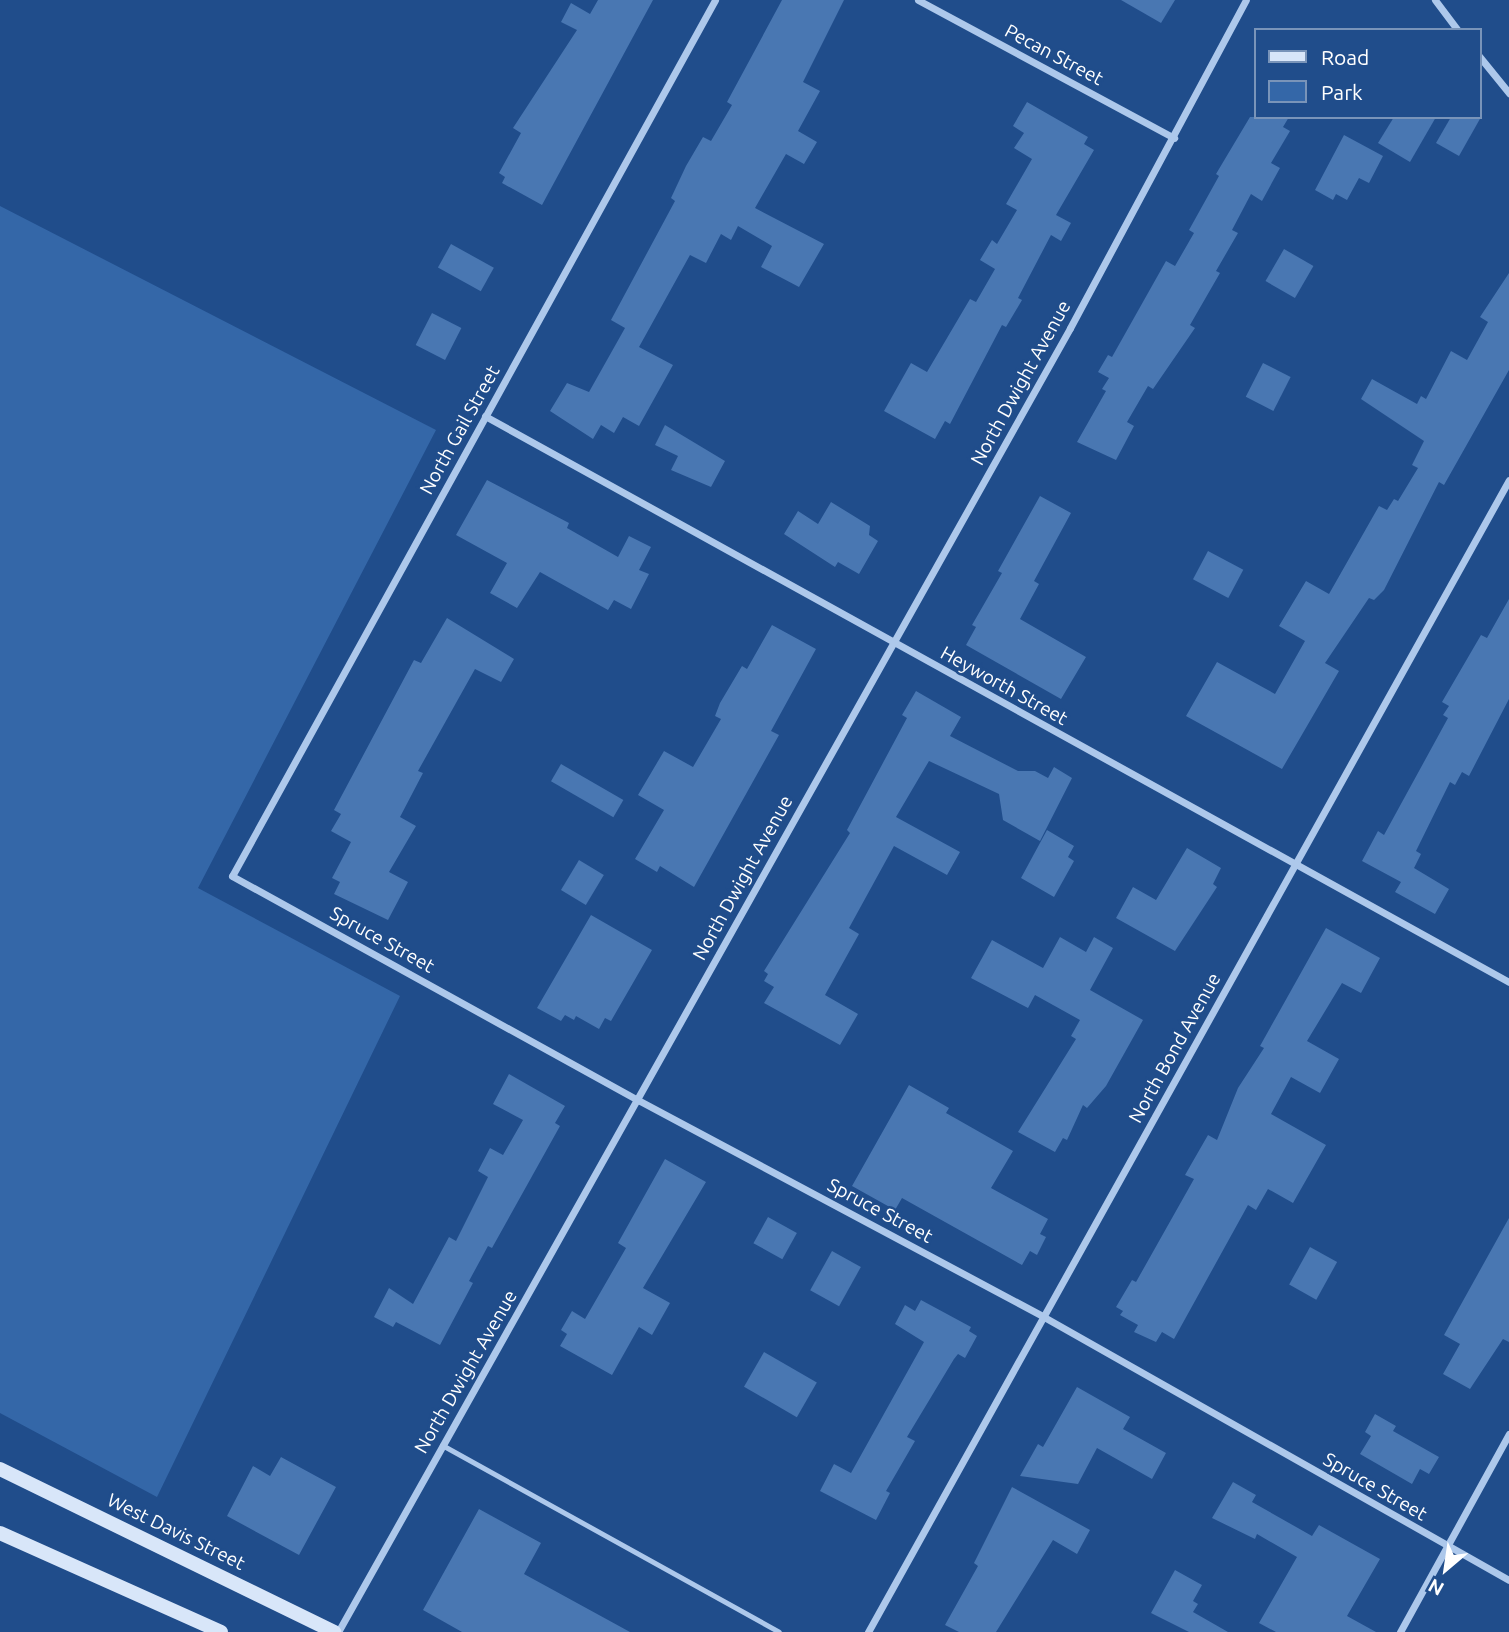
<!DOCTYPE html>
<style>
body{margin:0}
#map{position:relative;width:1509px;height:1632px;overflow:hidden;background:#204d8b;font-family:Ubuntu,sans-serif}
div>[style]{position:absolute}
.green>*{inset:0;background:#3467a8}
.building>*{inset:0;background:#4977b2;transform-origin:0 0}
.service>*{height:5px;margin:-2.5px;padding:0 2.5px;transform-origin:2.5px;border-radius:2.5px;background:#adc8eb}
.minor>*{height:7px;margin:-3.5px;padding:0 3.5px;transform-origin:3.5px;border-radius:3.5px;background:#adc8eb}
.secondary>*{height:14px;margin:-7px;padding:0 7px;transform-origin:7px;border-radius:7px;background:#d8e6f9}
span{translate:-50% -50%;white-space:nowrap;text-align:center;line-height:1.15;-webkit-text-stroke:5px #204d8b;paint-order:stroke}
.street-label{font-size:19px;color:#fff}
.legend{position:absolute;left:1254px;top:28px;width:228px;height:91px;box-sizing:border-box;background:#204d8b;border:2px solid #7994b9;margin:0;padding:9px 12px;list-style:none;font-size:21px;color:#fff}
.legend li{display:flex;align-items:center;gap:14px;height:35px}
.legend b{width:35px;border:2px solid #7994b9}
.north{position:absolute;left:1411px;top:1534px;width:70px;height:70px;-webkit-text-stroke:5px #204d8b;paint-order:stroke;rotate:209deg;font-size:19px;font-weight:700;line-height:28px;text-align:center;color:#fff}
.north::after{content:'';display:block;margin:auto;width:24px;height:32px;background:#fff;clip-path:polygon(50% 0,100% 100%,50% 72%,0 100%)}
</style>
<div id="map">
<div class="green">
<div style="clip-path:polygon(0 206px,436px 430px,198px 888px,400px 996px,157px 1497px,0 1413px)"></div>
</div>
<div class="building">
<div style="clip-path:polygon(598px 0,653px 0,542px 205px,502px 183px,505px 177px,499px 173px,521px 133px,513px 128px,577px 30px,561px 22px,571px 3px,590px 14px)"></div>
<div style="clip-path:polygon(782px 0,844px 0,803px 82px,820px 91px,798px 131px,817px 142px,804px 164px,786px 154px,755px 208px,824px 244px,799px 287px,761px 267px,772px 246px,738px 226px,731px 240px,721px 234px,706px 263px,690px 255px,639px 347px,673px 365px,639px 426px,623px 417px,614px 433px,601px 425px,593px 439px,550px 411px,567px 383px,589px 392px,625px 328px,611px 320px,675px 201px,671px 198px,686px 166px,703px 137px,711px 141px,732px 105px,727px 102px)"></div>
<div style="clip-path:polygon(1121px 0,1175px 0,1161px 23px)"></div>
<div style="clip-path:polygon(1027px 102px,1088px 137px,1084px 144px,1094px 150px,1056px 215px,1071px 223px,1061px 241px,1051px 235px,1018px 298px,1022px 300px,1006px 327px,1002px 325px,950px 424px,945px 421px,935px 439px,884px 411px,911px 363px,927px 372px,970px 299px,976px 302px,995px 269px,980px 260px,992px 240px,997px 244px,1017px 210px,1006px 204px,1032px 159px,1014px 148px,1024px 133px,1013px 126px)"></div>
<div style="clip-path:polygon(1250px 117px,1289px 117px,1283px 127px,1290px 131px,1271px 163px,1280px 168px,1262px 201px,1251px 194px,1232px 230px,1238px 233px,1216px 271px,1220px 273px,1190px 325px,1195px 328px,1153px 389px,1148px 386px,1127px 422px,1134px 426px,1116px 460px,1077px 442px,1106px 391px,1102px 389px,1109px 378px,1098px 372px,1108px 355px,1112px 357px,1166px 261px,1175px 266px,1194px 233px,1189px 230px,1219px 176px,1216px 174px)"></div>
<div style="clip-path:polygon(1394px 117px,1436px 117px,1410px 162px,1378px 143px)"></div>
<div style="clip-path:polygon(1451px 117px,1481px 117px,1459px 156px,1436px 143px)"></div>
<div style="clip-path:polygon(1344px 135px,1383px 156px,1369px 183px,1359px 178px,1347px 200px,1336px 194px,1333px 200px,1315px 190px)"></div>
<div style="left:451px;top:244px;width:49px;height:27px;rotate:29deg"></div>
<div style="left:1284px;top:249px;width:34px;height:37px;rotate:30deg"></div>
<div style="clip-path:polygon(1509px 273px,1509px 370px,1444px 485px,1439px 482px,1384px 590px,1374px 600px,1369px 598px,1325px 663px,1339px 671px,1282px 769px,1186px 716px,1217px 662px,1275px 694px,1305px 641px,1279px 626px,1306px 581px,1329px 594px,1379px 506px,1387px 510px,1394px 499px,1398px 501px,1418px 468px,1412px 465px,1424px 441px,1361px 399px,1372px 379px,1417px 404px,1421px 396px,1426px 399px,1451px 351px,1467px 360px,1488px 322px,1480px 317px)"></div>
<div style="left:432px;top:313px;width:33px;height:36px;rotate:27deg"></div>
<div style="left:1263px;top:363px;width:31px;height:38px;rotate:27deg"></div>
<div style="clip-path:polygon(665px 425px,725px 461px,711px 487px,671px 470px,678px 456px,655px 445px)"></div>
<div style="clip-path:polygon(487px 480px,569px 523px,567px 528px,618px 557px,629px 536px,651px 547px,639px 570px,649px 574px,631px 609px,614px 600px,608px 610px,540px 572px,517px 608px,490px 593px,507px 563px,456px 535px)"></div>
<div style="clip-path:polygon(1040px 496px,1071px 513px,1034px 581px,1039px 584px,1020px 619px,1086px 657px,1061px 699px,966px 645px,976px 627px,972px 625px,1002px 573px,998px 571px)"></div>
<div style="clip-path:polygon(831px 502px,870px 526px,869px 535px,878px 541px,859px 574px,838px 562px,835px 567px,784px 534px,798px 511px,818px 524px)"></div>
<div style="left:1208px;top:551px;width:40px;height:32px;rotate:28deg"></div>
<div style="clip-path:polygon(1509px 599px,1509px 699px,1469px 776px,1462px 772px,1455px 785px,1450px 782px,1416px 851px,1421px 854px,1414px 868px,1449px 889px,1435px 914px,1395px 892px,1401px 882px,1362px 861px,1378px 831px,1384px 835px,1448px 718px,1443px 715px,1449px 706px,1442px 702px,1481px 635px,1487px 638px)"></div>
<div style="clip-path:polygon(447px 618px,514px 659px,501px 682px,475px 669px,418px 771px,423px 773px,400px 817px,416px 826px,389px 872px,408px 882px,388px 920px,334px 894px,340px 882px,332px 878px,351px 842px,331px 831px,341px 814px,334px 810px,414px 660px,421px 663px)"></div>
<div style="clip-path:polygon(772px 625px,816px 649px,771px 731px,779px 735px,694px 887px,660px 866px,657px 872px,635px 859px,664px 810px,638px 795px,664px 751px,693px 767px,721px 719px,715px 716px,720px 703px,742px 666px,747px 669px)"></div>
<div style="clip-path:polygon(916px 691px,961px 717px,950px 736px,1018px 771px,1035px 771px,1048px 778px,1054px 767px,1072px 778px,1040px 841px,1003px 820px,999px 794px,929px 761px,896px 817px,960px 852px,947px 875px,894px 846px,849px 928px,859px 934px,825px 995px,858px 1014px,840px 1045px,764px 1003px,774px 987px,764px 981px,768px 974px,764px 971px,850px 833px,847px 830px,907px 718px,902px 715px)"></div>
<div style="left:561px;top:764px;width:72px;height:20px;rotate:30deg"></div>
<div style="clip-path:polygon(1047px 830px,1074px 846px,1068px 857px,1074px 861px,1054px 897px,1021px 878px)"></div>
<div style="clip-path:polygon(1187px 848px,1221px 868px,1213px 884px,1217px 887px,1175px 951px,1116px 918px,1133px 887px,1156px 900px)"></div>
<div style="left:579px;top:860px;width:29px;height:35px;rotate:31deg"></div>
<div style="clip-path:polygon(591px 915px,652px 950px,611px 1021px,605px 1018px,599px 1029px,576px 1016px,574px 1020px,565px 1015px,561px 1021px,537px 1008px)"></div>
<div style="clip-path:polygon(1326px 928px,1380px 958px,1361px 993px,1342px 983px,1307px 1041px,1339px 1059px,1320px 1093px,1291px 1077px,1271px 1114px,1326px 1145px,1293px 1203px,1268px 1189px,1256px 1210px,1248px 1205px,1174px 1339px,1162px 1332px,1156px 1342px,1134px 1332px,1138px 1325px,1120px 1315px,1123px 1311px,1116px 1307px,1132px 1280px,1136px 1282px,1194px 1179px,1185px 1175px,1208px 1135px,1217px 1140px,1238px 1088px,1264px 1048px,1260px 1046px)"></div>
<div style="clip-path:polygon(1060px 937px,1086px 952px,1094px 937px,1113px 948px,1090px 990px,1143px 1020px,1106px 1086px,1087px 1108px,1083px 1105px,1067px 1140px,1063px 1138px,1055px 1152px,1018px 1132px,1076px 1039px,1071px 1036px,1080px 1020px,1035px 995px,1028px 1008px,971px 978px,992px 940px,1043px 968px)"></div>
<div style="clip-path:polygon(509px 1074px,565px 1106px,555px 1123px,560px 1126px,492px 1248px,488px 1246px,469px 1281px,473px 1283px,440px 1345px,396px 1322px,393px 1327px,374px 1317px,389px 1288px,413px 1304px,449px 1237px,456px 1241px,488px 1177px,478px 1171px,490px 1148px,503px 1155px,523px 1120px,493px 1104px)"></div>
<div style="clip-path:polygon(909px 1085px,949px 1108px,946px 1113px,1013px 1151px,991px 1188px,1048px 1219px,1040px 1234px,1046px 1237px,1037px 1255px,1030px 1251px,1022px 1265px,902px 1198px,895px 1210px,852px 1186px)"></div>
<div style="clip-path:polygon(665px 1159px,706px 1182px,643px 1288px,670px 1303px,652px 1335px,639px 1327px,612px 1375px,560px 1346px,567px 1334px,561px 1330px,572px 1311px,585px 1319px,626px 1248px,618px 1243px)"></div>
<div style="left:768px;top:1217px;width:33px;height:30px;rotate:29deg"></div>
<div style="clip-path:polygon(1509px 1218px,1509px 1342px,1503px 1339px,1470px 1389px,1443px 1374px,1460px 1344px,1444px 1335px)"></div>
<div style="left:1310px;top:1247px;width:31px;height:43px;rotate:29deg"></div>
<div style="left:832px;top:1251px;width:33px;height:45px;rotate:29deg"></div>
<div style="clip-path:polygon(921px 1300px,971px 1327px,969px 1331px,977px 1336px,965px 1358px,958px 1354px,954px 1359px,907px 1437px,915px 1441px,886px 1491px,890px 1493px,876px 1520px,820px 1491px,834px 1464px,851px 1473px,924px 1342px,895px 1324px,905px 1305px,915px 1311px)"></div>
<div style="left:764px;top:1352px;width:61px;height:40px;rotate:30deg"></div>
<div style="clip-path:polygon(1077px 1387px,1130px 1417px,1123px 1429px,1166px 1453px,1152px 1479px,1097px 1448px,1078px 1484px,1020px 1476px,1038px 1444px,1043px 1447px)"></div>
<div style="clip-path:polygon(1375px 1414px,1396px 1426px,1393px 1431px,1439px 1457px,1429px 1474px,1420px 1469px,1412px 1484px,1360px 1454px,1371px 1436px,1365px 1432px)"></div>
<div style="clip-path:polygon(281px 1457px,336px 1487px,299px 1555px,227px 1516px,253px 1466px,270px 1476px)"></div>
<div style="clip-path:polygon(1233px 1482px,1256px 1495px,1252px 1502px,1312px 1536px,1319px 1525px,1380px 1559px,1347px 1616px,1376px 1632px,1276px 1632px,1259px 1623px,1297px 1557px,1257px 1534px,1255px 1539px,1212px 1518px)"></div>
<div style="clip-path:polygon(1012px 1487px,1090px 1530px,1077px 1554px,1053px 1540px,996px 1632px,959px 1632px,945px 1625px,978px 1566px,974px 1563px)"></div>
<div style="clip-path:polygon(479px 1509px,541px 1543px,524px 1574px,630px 1632px,462px 1632px,423px 1610px)"></div>
<div style="clip-path:polygon(1175px 1570px,1202px 1585px,1193px 1601px,1198px 1604px,1193px 1612px,1228px 1632px,1189px 1632px,1151px 1613px)"></div>
</div>
<div class="service">
<div style="left:442px;top:1445px;width:385px;rotate:29deg"></div>
</div>
<div class="minor">
<div style="left:715px;top:0;width:1000px;rotate:118.87deg"></div>
<div style="left:232px;top:876px;width:464px;rotate:28.9deg"></div>
<div style="left:638px;top:1100px;width:460px;rotate:28.1deg"></div>
<div style="left:1044px;top:1317px;width:534px;rotate:29.49deg"></div>
<div style="left:918px;top:0;width:291px;rotate:28.3deg"></div>
<div style="left:1435px;top:0;width:38px;rotate:53deg"></div>
<div style="left:1479px;top:56px;width:48px;rotate:51deg"></div>
<div style="left:485px;top:416px;width:1170px;rotate:28.93deg"></div>
<div style="left:338px;top:1632px;width:1495px;rotate:-60.69deg"></div>
<div style="left:1070px;top:328px;width:372px;rotate:-61.8deg"></div>
<div style="left:868px;top:1632px;width:1318px;rotate:-60.91deg"></div>
<div style="left:1400px;top:1632px;width:226px;rotate:-61.2deg"></div>
</div>
<div class="secondary">
<div style="left:0;top:1469px;width:372px;rotate:26deg"></div>
<div style="left:0;top:1533px;width:242px;rotate:24.1deg"></div>
</div>
<div class="street-label">
<span style="left:1054px;top:55px;rotate:28deg">Pecan Street</span>
<span style="left:1021px;top:383px;rotate:-61deg">North Dwight Avenue</span>
<span style="left:460px;top:430px;rotate:-61deg">North Gail Street</span>
<span style="left:1004px;top:686px;rotate:29deg">Heyworth Street</span>
<span style="left:743px;top:878px;rotate:-61deg">North Dwight Avenue</span>
<span style="left:382px;top:940px;rotate:29deg">Spruce Street</span>
<span style="left:1175px;top:1048px;rotate:-61deg">North Bond Avenue</span>
<span style="left:880px;top:1211px;rotate:28deg">Spruce Street</span>
<span style="left:466px;top:1372px;rotate:-60deg">North Dwight Avenue</span>
<span style="left:1375px;top:1487px;rotate:30deg">Spruce Street</span>
<span style="left:176px;top:1532px;rotate:26deg">West Davis Street</span>
</div>
<ul class="legend">
<li><b style="height:9px;background:#d8e6f9"></b>Road</li>
<li><b style="height:19px;background:#3467a8"></b>Park</li>
</ul>
<div class="north">N</div>
</div>
